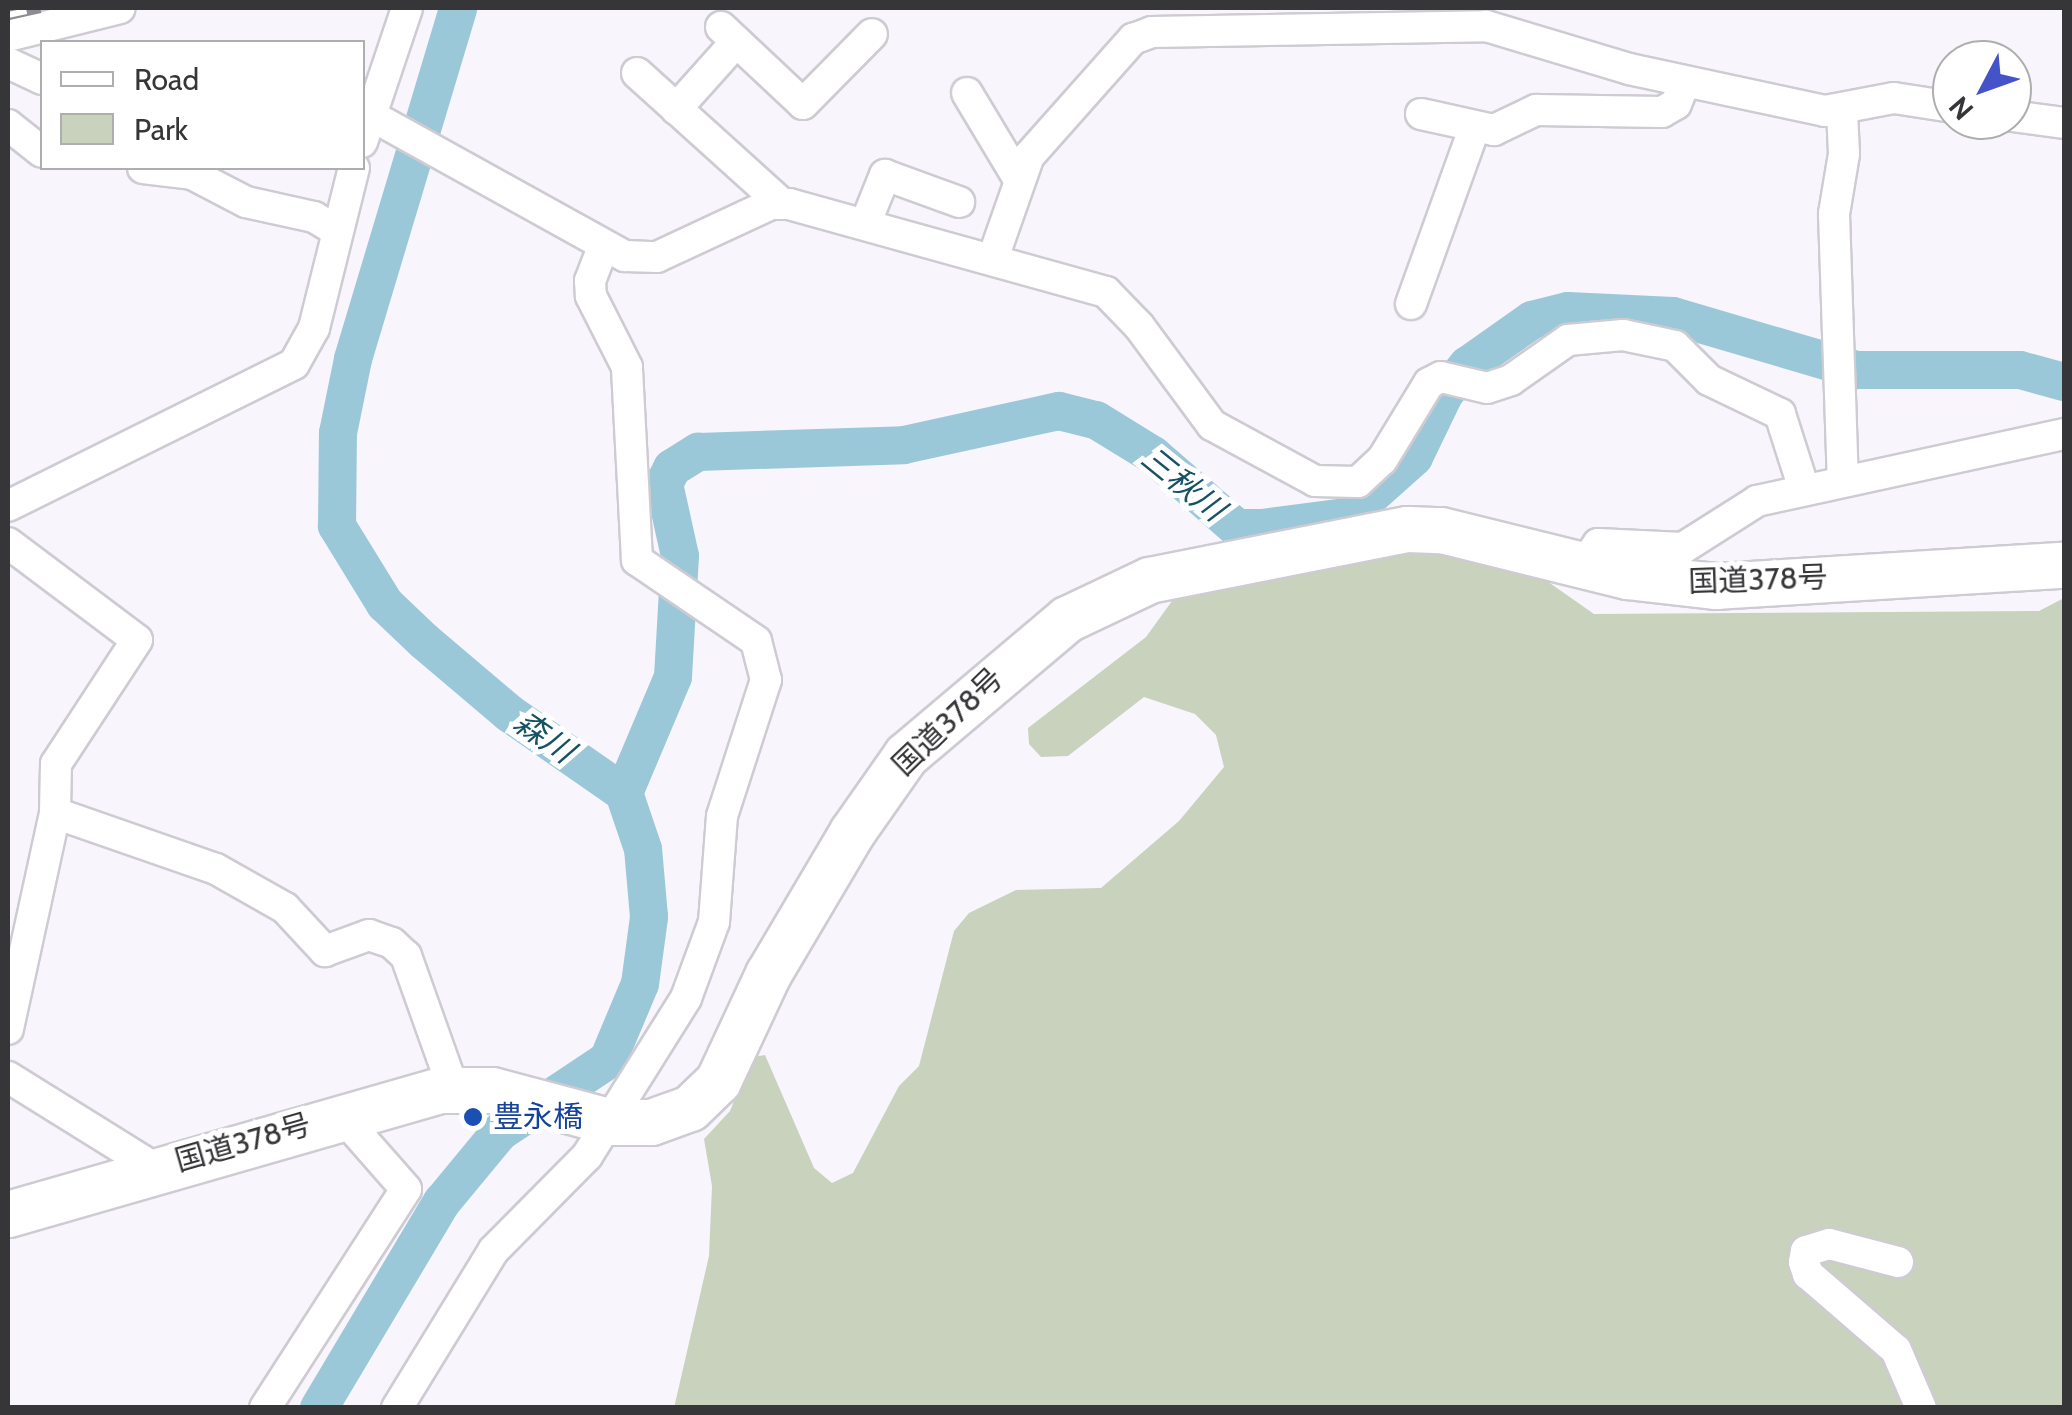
<!DOCTYPE html>
<meta charset="utf-8">
<style>
body{margin:0}
#map{position:relative;width:2072px;height:1415px;overflow:hidden;background:#f8f5fd;font-family:Cabin,"Noto Sans JP",sans-serif}
div>[style]{position:absolute}
.green>*{inset:0;background:#c8d2bc}
.river>*{height:38px;margin:-19px;padding:0 19px;transform-origin:19px;border-radius:19px;background:#9bc8d8}
.roads{filter:drop-shadow(2px 0 #cecbd2) drop-shadow(-2px 0 #cecbd2) drop-shadow(0 2px #cecbd2) drop-shadow(0 -2px #cecbd2)}
.minor>*{height:30px;margin:-15px;padding:0 15px;transform-origin:15px;border-radius:15px;background:#fff}
.highway>*{height:45px;margin:-22.5px;padding:0 22.5px;transform-origin:22.5px;border-radius:22.5px;background:#fff}
.rail>*{height:10px;margin-top:-5px;transform-origin:0;background:repeating-linear-gradient(90deg,#fff 0 19px,#8e8c92 0 38px);box-sizing:border-box;border-block:2px solid #8e8c92}
.dots>*{width:28px;height:28px;translate:-50% -50%;box-sizing:border-box;border:5px solid #fff;border-radius:50%}
span{translate:-50% -50%;white-space:nowrap;text-align:center;line-height:1.15;-webkit-text-stroke:10px #fff;paint-order:stroke}
.street-label{font-size:30px;color:#363538}
.transit-label{font-size:30px;color:#164399}
.left{translate:0 -50%;text-align:left}
.water-label{font-size:32px;color:#175264;font-style:italic}
.frame{position:absolute;inset:0;border:10px solid #363538;pointer-events:none}
.legend{position:absolute;left:40px;top:40px;width:325px;height:130px;box-sizing:border-box;background:#fff;border:2px solid #afaeaf;margin:0;padding:12px 18px;list-style:none;font-size:30px;color:#363538}
.legend li{display:flex;align-items:center;gap:20px;height:50px}
.legend b{width:50px;border:2px solid #afaeaf}
.north{position:absolute;left:1932px;top:40px;width:100px;height:100px;box-sizing:border-box;background:#fff;border:2px solid #afaeaf;border-radius:50%;rotate:229deg;font-size:28px;font-weight:700;line-height:40px;text-align:center;color:#363538}
.north::after{content:'';display:block;margin:auto;width:35px;height:45px;background:#4553c8;clip-path:polygon(50% 0,100% 100%,50% 72%,0 100%)}
</style>
<div id="map">
<div class="green">
<div style="clip-path:polygon(1412px 545px,1510px 565px,1544px 579px,1594px 614px,2039px 611px,2064px 598px,2064px 1407px,674px 1408px,709px 1256px,712px 1186px,704px 1139px,730px 1111px,752px 1057px,765px 1055px,814px 1168px,832px 1183px,853px 1173px,899px 1086px,919px 1066px,954px 931px,969px 913px,1016px 890px,1101px 888px,1179px 821px,1224px 767px,1216px 735px,1195px 714px,1144px 697px,1068px 756px,1041px 757px,1029px 744px,1028px 728px,1146px 637px,1172px 601px,1196px 588px)"></div>
</div>
<div class="river">
<div style="left:624px;top:793px;width:126px;rotate:-67.1deg"></div>
<div style="left:673px;top:677px;width:121px;rotate:-86.7deg"></div>
<div style="left:680px;top:556px;width:74px;rotate:-102.5deg"></div>
<div style="left:664px;top:484px;width:18px;rotate:-63deg"></div>
<div style="left:672px;top:468px;width:31px;rotate:-32deg"></div>
<div style="left:698px;top:452px;width:206px;rotate:-1.9deg"></div>
<div style="left:904px;top:445px;width:159px;rotate:-12.4deg"></div>
<div style="left:1059px;top:411px;width:38px;rotate:14deg"></div>
<div style="left:1096px;top:420px;width:67px;rotate:31.6deg"></div>
<div style="left:1153px;top:455px;width:111px;rotate:41deg"></div>
<div style="left:1237px;top:528px;width:25px"></div>
<div style="left:1262px;top:528px;width:86px;rotate:-7.4deg"></div>
<div style="left:1347px;top:517px;width:90px;rotate:-41.8deg"></div>
<div style="left:1414px;top:457px;width:71px;rotate:-64.2deg"></div>
<div style="left:1445px;top:393px;width:36px;rotate:-51deg"></div>
<div style="left:1468px;top:365px;width:78px;rotate:-35.1deg"></div>
<div style="left:1532px;top:320px;width:37px;rotate:-14deg"></div>
<div style="left:1568px;top:311px;width:105px;rotate:2.7deg"></div>
<div style="left:1673px;top:316px;width:192px;rotate:16.4deg"></div>
<div style="left:1857px;top:370px;width:163px"></div>
<div style="left:2020px;top:370px;width:46px;rotate:15.3deg"></div>
<div style="left:319px;top:1408px;width:240px;rotate:-59.2deg"></div>
<div style="left:442px;top:1202px;width:91px;rotate:-50.4deg"></div>
<div style="left:500px;top:1132px;width:130px;rotate:-33.7deg"></div>
<div style="left:608px;top:1060px;width:82px;rotate:-67.2deg"></div>
<div style="left:640px;top:984px;width:68px;rotate:-82.3deg"></div>
<div style="left:649px;top:917px;width:68px;rotate:-95deg"></div>
<div style="left:643px;top:849px;width:59px;rotate:-108.7deg"></div>
<div style="left:624px;top:793px;width:140px;rotate:-145.2deg"></div>
<div style="left:509px;top:713px;width:111px;rotate:-139.7deg"></div>
<div style="left:424px;top:641px;width:54px;rotate:-136.5deg"></div>
<div style="left:385px;top:604px;width:92px;rotate:-121.6deg"></div>
<div style="left:337px;top:526px;width:93px;rotate:-89.4deg"></div>
<div style="left:338px;top:433px;width:76px;rotate:-78.5deg"></div>
<div style="left:353px;top:359px;width:366px;rotate:-73.3deg"></div>
</div>
<div class="roads">
<div class="minor">
<div style="left:721px;top:27px;width:112px;rotate:43.2deg"></div>
<div style="left:803px;top:104px;width:98px;rotate:-45.4deg"></div>
<div style="left:8px;top:36px;width:115px;rotate:-14deg"></div>
<div style="left:8px;top:63px;width:38px;rotate:25deg"></div>
<div style="left:637px;top:73px;width:195px;rotate:42.1deg"></div>
<div style="left:967px;top:93px;width:99px;rotate:59deg"></div>
<div style="left:676px;top:109px;width:89px;rotate:-48.2deg"></div>
<div style="left:1842px;top:111px;width:43px;rotate:87.3deg"></div>
<div style="left:1844px;top:154px;width:61px;rotate:99.5deg"></div>
<div style="left:1834px;top:214px;width:266px;rotate:88.1deg"></div>
<div style="left:1421px;top:114px;width:75px;rotate:12.4deg"></div>
<div style="left:1494px;top:130px;width:47px;rotate:-25.5deg"></div>
<div style="left:1536px;top:110px;width:126px;rotate:0.9deg"></div>
<div style="left:1662px;top:112px;width:16px;rotate:-30deg"></div>
<div style="left:1676px;top:104px;width:24px;rotate:-68deg"></div>
<div style="left:372px;top:116px;width:289px;rotate:29deg"></div>
<div style="left:625px;top:256px;width:32px;rotate:2deg"></div>
<div style="left:657px;top:257px;width:126px;rotate:-24.9deg"></div>
<div style="left:771px;top:204px;width:18px"></div>
<div style="left:789px;top:204px;width:329px;rotate:15.5deg"></div>
<div style="left:1106px;top:292px;width:47px;rotate:45.9deg"></div>
<div style="left:1139px;top:326px;width:123px;rotate:53.6deg"></div>
<div style="left:1212px;top:425px;width:117px;rotate:28.5deg"></div>
<div style="left:1315px;top:481px;width:43px;rotate:1.3deg"></div>
<div style="left:1358px;top:482px;width:33px;rotate:-43deg"></div>
<div style="left:1382px;top:460px;width:90px;rotate:-58.6deg"></div>
<div style="left:1429px;top:383px;width:13px;rotate:-27deg"></div>
<div style="left:1441px;top:377px;width:47px;rotate:13.4deg"></div>
<div style="left:1487px;top:388px;width:25px;rotate:-18deg"></div>
<div style="left:1511px;top:380px;width:70px;rotate:-35.1deg"></div>
<div style="left:1568px;top:340px;width:55px;rotate:-5.2deg"></div>
<div style="left:1623px;top:335px;width:53px;rotate:11.9deg"></div>
<div style="left:1675px;top:346px;width:48px;rotate:45deg"></div>
<div style="left:1709px;top:380px;width:79px;rotate:25.6deg"></div>
<div style="left:1780px;top:414px;width:79px;rotate:72.3deg"></div>
<div style="left:2012px;top:116px;width:52px;rotate:7.7deg"></div>
<div style="left:8px;top:125px;width:43px;rotate:38.5deg"></div>
<div style="left:362px;top:142px;width:141px;rotate:-71.4deg"></div>
<div style="left:143px;top:168px;width:49px;rotate:7deg"></div>
<div style="left:192px;top:174px;width:61px;rotate:27.4deg"></div>
<div style="left:246px;top:202px;width:70px;rotate:12.4deg"></div>
<div style="left:314px;top:217px;width:27px;rotate:31deg"></div>
<div style="left:866px;top:222px;width:51px;rotate:-68deg"></div>
<div style="left:885px;top:175px;width:79px;rotate:20deg"></div>
<div style="left:993px;top:258px;width:108px;rotate:-70.6deg"></div>
<div style="left:1029px;top:156px;width:157px;rotate:-48.4deg"></div>
<div style="left:1133px;top:39px;width:20px;rotate:-20deg"></div>
<div style="left:1152px;top:32px;width:334px;rotate:-1deg"></div>
<div style="left:1486px;top:26px;width:149px;rotate:16.7deg"></div>
<div style="left:1629px;top:69px;width:200px;rotate:12.1deg"></div>
<div style="left:1825px;top:111px;width:70px;rotate:-10.7deg"></div>
<div style="left:1894px;top:98px;width:59px;rotate:8.8deg"></div>
<div style="left:1411px;top:304px;width:186px;rotate:-70.2deg"></div>
<div style="left:8px;top:506px;width:319px;rotate:-26.4deg"></div>
<div style="left:294px;top:364px;width:41px;rotate:-60.9deg"></div>
<div style="left:314px;top:328px;width:165px;rotate:-76deg"></div>
<div style="left:8px;top:543px;width:161px;rotate:36.9deg"></div>
<div style="left:137px;top:640px;width:148px;rotate:123.2deg"></div>
<div style="left:56px;top:764px;width:49px;rotate:91.2deg"></div>
<div style="left:55px;top:813px;width:221px;rotate:102.3deg"></div>
<div style="left:1582px;top:567px;width:28px;rotate:-55deg"></div>
<div style="left:1598px;top:544px;width:85px;rotate:2.7deg"></div>
<div style="left:1683px;top:548px;width:88px;rotate:-32.4deg"></div>
<div style="left:1757px;top:501px;width:314px;rotate:-12.3deg"></div>
<div style="left:55px;top:813px;width:170px;rotate:19.2deg"></div>
<div style="left:216px;top:869px;width:79px;rotate:29.5deg"></div>
<div style="left:285px;top:908px;width:59px;rotate:47.1deg"></div>
<div style="left:325px;top:951px;width:47px;rotate:-20deg"></div>
<div style="left:369px;top:935px;width:24px;rotate:19deg"></div>
<div style="left:392px;top:943px;width:19px;rotate:43deg"></div>
<div style="left:406px;top:956px;width:143px;rotate:70.4deg"></div>
<div style="left:8px;top:1077px;width:172px;rotate:31.9deg"></div>
<div style="left:1898px;top:1262px;width:71px;rotate:-165.4deg"></div>
<div style="left:1829px;top:1244px;width:24px;rotate:163deg"></div>
<div style="left:1806px;top:1251px;width:11px;rotate:100deg"></div>
<div style="left:1804px;top:1262px;width:13px;rotate:72deg"></div>
<div style="left:1808px;top:1274px;width:116px;rotate:40.8deg"></div>
<div style="left:1896px;top:1350px;width:63px;rotate:66.7deg"></div>
<div style="left:265px;top:1408px;width:260px;rotate:-57.2deg"></div>
<div style="left:406px;top:1189px;width:98px;rotate:-131.3deg"></div>
<div style="left:397px;top:1408px;width:185px;rotate:-58.5deg"></div>
<div style="left:494px;top:1250px;width:132px;rotate:-45.3deg"></div>
<div style="left:587px;top:1156px;width:186px;rotate:-57.9deg"></div>
<div style="left:686px;top:998px;width:81px;rotate:-69.8deg"></div>
<div style="left:714px;top:922px;width:106px;rotate:-85.7deg"></div>
<div style="left:722px;top:816px;width:143px;rotate:-72.1deg"></div>
<div style="left:766px;top:680px;width:40px;rotate:-104.4deg"></div>
<div style="left:756px;top:641px;width:144px;rotate:-145.8deg"></div>
<div style="left:637px;top:560px;width:193px;rotate:-93deg"></div>
<div style="left:627px;top:367px;width:80px;rotate:-116.9deg"></div>
<div style="left:591px;top:296px;width:15px;rotate:-94deg"></div>
<div style="left:590px;top:281px;width:36px;rotate:-69deg"></div>
</div>
<div class="highway">
<div style="left:8px;top:1214px;width:450px;rotate:-16deg"></div>
<div style="left:441px;top:1090px;width:51px"></div>
<div style="left:492px;top:1090px;width:124px;rotate:14.9deg"></div>
<div style="left:612px;top:1122px;width:39px"></div>
<div style="left:651px;top:1122px;width:41px;rotate:-19.7deg"></div>
<div style="left:690px;top:1108px;width:39px;rotate:-44deg"></div>
<div style="left:718px;top:1081px;width:118px;rotate:-65deg"></div>
<div style="left:768px;top:974px;width:165px;rotate:-59.4deg"></div>
<div style="left:852px;top:832px;width:94px;rotate:-55deg"></div>
<div style="left:906px;top:755px;width:211px;rotate:-40.2deg"></div>
<div style="left:1067px;top:619px;width:91px;rotate:-25.4deg"></div>
<div style="left:1149px;top:580px;width:263px;rotate:-11.2deg"></div>
<div style="left:1407px;top:529px;width:34px;rotate:2deg"></div>
<div style="left:1441px;top:530px;width:192px;rotate:13.9deg"></div>
<div style="left:1627px;top:576px;width:90px;rotate:6.4deg"></div>
<div style="left:1716px;top:586px;width:349px;rotate:-3.5deg"></div>
</div>
</div>
<div class="rail">
<div style="left:8px;top:15px;width:33px;rotate:-12deg"></div>
</div>
<div class="dots">
<div style="left:473px;top:1117px;background:#1a4fb4"></div>
</div>
<div class="street-label">
<span style="left:1758px;top:580px;rotate:-2deg">国道378号</span>
<span style="left:948px;top:722px;rotate:-44deg">国道378号</span>
<span style="left:243px;top:1143px;rotate:-16deg">国道378号</span>
</div>
<div class="transit-label">
<span class="left" style="left:493px;top:1117px">豊永橋</span>
</div>
<div class="water-label">
<span style="left:1183px;top:484px;rotate:39deg">三秋川</span>
<span style="left:544px;top:737px;rotate:35deg">森川</span>
</div>
<div class="frame"></div>
<ul class="legend">
<li><b style="height:12px;background:#fff"></b>Road</li>
<li><b style="height:28px;background:#c8d2bc"></b>Park</li>
</ul>
<div class="north">N</div>
</div>
